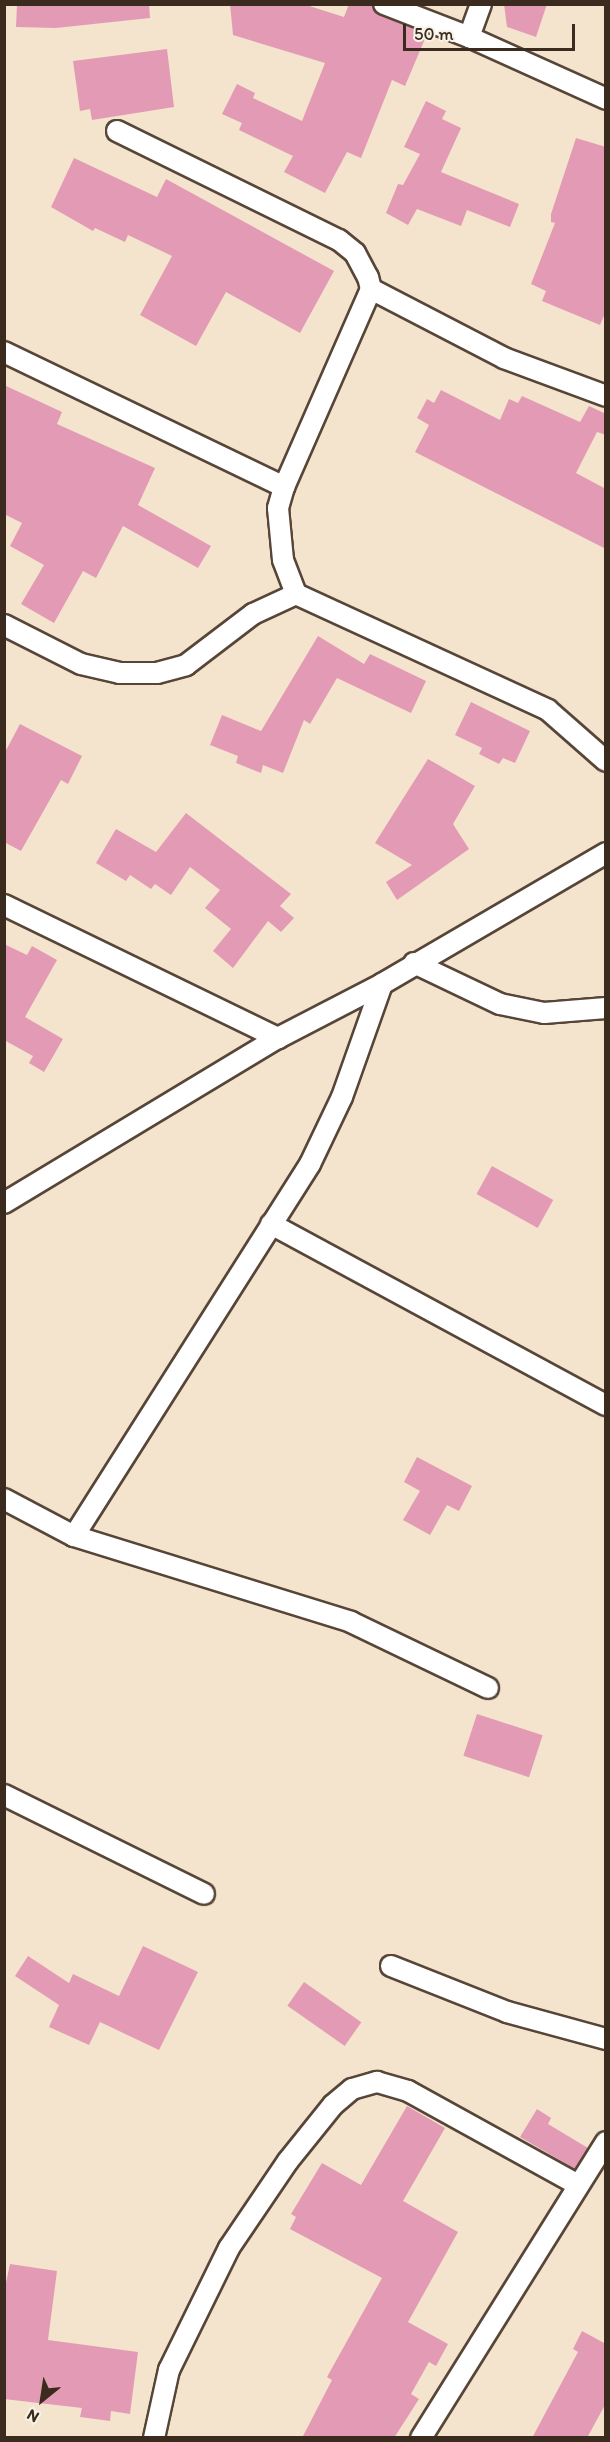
<!DOCTYPE html>
<style>
body{margin:0}
#map{position:relative;width:610px;height:2442px;overflow:hidden;background:#f4e4cd;font-family:Itim,sans-serif}
div>[style]{position:absolute}
.building>*{inset:0;background:#e39bb5;transform-origin:0 0}
.roads{filter:drop-shadow(2px 0 #574638) drop-shadow(-2px 0 #574638) drop-shadow(0 2px #574638) drop-shadow(0 -2px #574638)}
.minor>*{height:20px;margin:-10px;padding:0 10px;transform-origin:10px;border-radius:10px;background:#fff}
span{translate:-50% -50%;white-space:nowrap;text-align:center;line-height:1.15;-webkit-text-stroke:4.5px #f7f3e8;paint-order:stroke}
.frame{position:absolute;inset:0;border:6px solid #3b2a1e;pointer-events:none}
.north{position:absolute;left:12px;top:2370px;width:60px;height:60px;-webkit-text-stroke:4px #f7f3e8;paint-order:stroke;rotate:210deg;font-size:16px;font-weight:700;line-height:24px;text-align:center;color:#3b2a1e}
.north::after{content:'';display:block;margin:auto;width:21px;height:27px;background:#3b2a1e;clip-path:polygon(50% 0,100% 100%,50% 72%,0 100%)}
.scale{position:absolute;left:403px;top:24px;width:172px;height:27px;box-sizing:border-box;border:3px solid #3b2a1e;border-top:0;padding-left:8px;font-size:18px;line-height:21px;white-space:nowrap;color:#3b2a1e;-webkit-text-stroke:4px #f7f3e8;paint-order:stroke}
</style>
<div id="map">
<div class="building">
<div style="clip-path:polygon(17px 4px,149px 4px,150px 18px,56px 28px,16px 27px)"></div>
<div style="clip-path:polygon(230px 4px,303px 4px,344px 17px,349px 4px,371px 4px,380px 15px,427px 34px,405px 86px,392px 80px,361px 158px,347px 152px,325px 193px,284px 172px,293px 156px,239px 130px,242px 123px,222px 114px,237px 84px,255px 93px,253px 98px,302px 121px,325px 63px,233px 35px)"></div>
<div style="clip-path:polygon(504px 4px,547px 4px,536px 37px,507px 27px)"></div>
<div style="clip-path:polygon(167px 49px,174px 107px,92px 120px,90px 109px,80px 111px,73px 61px)"></div>
<div style="clip-path:polygon(426px 101px,446px 111px,442px 119px,461px 128px,441px 172px,519px 204px,510px 227px,467px 210px,461px 226px,417px 209px,408px 225px,386px 213px,398px 184px,403px 185px,420px 154px,404px 147px)"></div>
<div style="clip-path:polygon(576px 138px,606px 147px,606px 311px,600px 325px,542px 301px,546px 291px,531px 284px,555px 223px,551px 222px,551px 214px)"></div>
<div style="clip-path:polygon(74px 158px,157px 197px,166px 179px,334px 271px,300px 333px,226px 292px,196px 346px,140px 315px,172px 256px,128px 235px,125px 242px,95px 228px,93px 231px,51px 207px)"></div>
<div style="clip-path:polygon(4px 385px,62px 412px,57px 424px,155px 468px,138px 505px,211px 546px,198px 568px,123px 526px,96px 578px,83px 571px,54px 623px,21px 604px,44px 565px,10px 546px,22px 523px,4px 514px)"></div>
<div style="clip-path:polygon(441px 390px,500px 420px,509px 399px,518px 403px,522px 396px,580px 422px,589px 406px,606px 414px,606px 435px,597px 432px,576px 473px,606px 489px,606px 549px,415px 452px,429px 425px,417px 418px,427px 399px,434px 403px)"></div>
<div style="clip-path:polygon(318px 636px,364px 664px,370px 654px,426px 681px,411px 713px,337px 678px,310px 724px,304px 720px,283px 773px,263px 765px,261px 773px,236px 763px,238px 756px,210px 745px,222px 715px,261px 731px)"></div>
<div style="clip-path:polygon(471px 702px,530px 731px,515px 763px,503px 758px,499px 764px,479px 754px,482px 748px,455px 735px)"></div>
<div style="clip-path:polygon(20px 724px,82px 756px,68px 784px,61px 780px,21px 851px,4px 842px,4px 754px)"></div>
<div style="clip-path:polygon(428px 759px,475px 786px,453px 824px,469px 849px,397px 900px,386px 882px,412px 865px,375px 843px)"></div>
<div style="clip-path:polygon(186px 813px,291px 894px,280px 906px,294px 918px,281px 932px,268px 921px,233px 968px,213px 951px,231px 929px,205px 908px,220px 890px,190px 867px,171px 895px,155px 884px,151px 889px,130px 875px,126px 881px,96px 863px,116px 829px,156px 852px)"></div>
<div style="clip-path:polygon(4px 944px,27px 955px,32px 946px,57px 960px,25px 1017px,63px 1039px,44px 1072px,29px 1063px,33px 1056px,4px 1040px)"></div>
<div style="left:492px;top:1166px;width:70px;height:32px;rotate:29deg"></div>
<div style="clip-path:polygon(417px 1457px,472px 1486px,459px 1511px,447px 1505px,430px 1535px,403px 1520px,420px 1491px,404px 1482px)"></div>
<div style="left:477px;top:1714px;width:69px;height:44px;rotate:18deg"></div>
<div style="clip-path:polygon(143px 1946px,198px 1972px,159px 2050px,100px 2022px,89px 2045px,49px 2027px,59px 2005px,15px 1976px,28px 1956px,69px 1983px,73px 1974px,119px 1996px)"></div>
<div style="left:304px;top:1982px;width:70px;height:29px;rotate:35deg"></div>
<div style="clip-path:polygon(407px 2106px,445px 2128px,403px 2201px,458px 2232px,408px 2322px,448px 2344px,436px 2366px,429px 2362px,411px 2394px,419px 2399px,394px 2438px,302px 2438px,332px 2380px,327px 2377px,382px 2278px,290px 2229px,296px 2217px,291px 2214px,322px 2163px,361px 2185px)"></div>
<div style="clip-path:polygon(537px 2109px,551px 2118px,548px 2124px,588px 2148px,575px 2169px,520px 2137px)"></div>
<div style="clip-path:polygon(10px 2264px,57px 2271px,48px 2340px,138px 2352px,130px 2414px,111px 2411px,110px 2421px,80px 2417px,82px 2408px,4px 2399px,4px 2292px)"></div>
<div style="clip-path:polygon(582px 2331px,606px 2344px,606px 2403px,587px 2438px,532px 2438px,578px 2352px,573px 2349px)"></div>
</div>
<div class="roads">
<div class="minor">
<div style="left:384px;top:4px;width:91px;rotate:21.2deg"></div>
<div style="left:469px;top:37px;width:150px;rotate:24.3deg"></div>
<div style="left:469px;top:37px;width:35px;rotate:-70deg"></div>
<div style="left:117px;top:131px;width:247px;rotate:26.2deg"></div>
<div style="left:339px;top:240px;width:21px;rotate:39deg"></div>
<div style="left:355px;top:253px;width:27px;rotate:62deg"></div>
<div style="left:368px;top:277px;width:12px;rotate:76deg"></div>
<div style="left:371px;top:289px;width:216px;rotate:113.7deg"></div>
<div style="left:284px;top:487px;width:22px;rotate:106deg"></div>
<div style="left:278px;top:508px;width:52px;rotate:84.5deg"></div>
<div style="left:283px;top:560px;width:36px;rotate:69deg"></div>
<div style="left:296px;top:594px;width:277px;rotate:24.7deg"></div>
<div style="left:548px;top:710px;width:77px;rotate:41.3deg"></div>
<div style="left:371px;top:289px;width:150px;rotate:27.4deg"></div>
<div style="left:504px;top:358px;width:109px;rotate:20.4deg"></div>
<div style="left:4px;top:352px;width:311px;rotate:25.7deg"></div>
<div style="left:4px;top:625px;width:86px;rotate:26.9deg"></div>
<div style="left:81px;top:664px;width:39px;rotate:13deg"></div>
<div style="left:119px;top:673px;width:38px"></div>
<div style="left:157px;top:673px;width:30px;rotate:-15deg"></div>
<div style="left:186px;top:665px;width:84px;rotate:-37.3deg"></div>
<div style="left:253px;top:614px;width:47px;rotate:-24.9deg"></div>
<div style="left:4px;top:905px;width:305px;rotate:25.9deg"></div>
<div style="left:414px;top:963px;width:95px;rotate:25.5deg"></div>
<div style="left:500px;top:1004px;width:45px;rotate:11.6deg"></div>
<div style="left:544px;top:1013px;width:62px;rotate:-4.6deg"></div>
<div style="left:4px;top:1203px;width:320px;rotate:-31.1deg"></div>
<div style="left:278px;top:1038px;width:117px;rotate:-27.4deg"></div>
<div style="left:382px;top:984px;width:259px;rotate:-30.3deg"></div>
<div style="left:271px;top:1224px;width:381px;rotate:28.4deg"></div>
<div style="left:4px;top:1499px;width:79px;rotate:27.9deg"></div>
<div style="left:74px;top:1536px;width:290px;rotate:17.2deg"></div>
<div style="left:351px;top:1622px;width:152px;rotate:25.7deg"></div>
<div style="left:74px;top:1536px;width:441px;rotate:-57.6deg"></div>
<div style="left:310px;top:1164px;width:74px;rotate:-64.5deg"></div>
<div style="left:342px;top:1097px;width:120px;rotate:-70.5deg"></div>
<div style="left:4px;top:1795px;width:223px;rotate:26.3deg"></div>
<div style="left:391px;top:1966px;width:125px;rotate:21.6deg"></div>
<div style="left:507px;top:2012px;width:103px;rotate:15.3deg"></div>
<div style="left:154px;top:2438px;width:70px;rotate:-77.6deg"></div>
<div style="left:169px;top:2370px;width:136px;rotate:-63.8deg"></div>
<div style="left:229px;top:2248px;width:105px;rotate:-55.9deg"></div>
<div style="left:288px;top:2161px;width:72px;rotate:-51.2deg"></div>
<div style="left:333px;top:2105px;width:25px;rotate:-40deg"></div>
<div style="left:352px;top:2089px;width:26px;rotate:-16deg"></div>
<div style="left:377px;top:2082px;width:32px;rotate:16deg"></div>
<div style="left:408px;top:2091px;width:194px;rotate:28.9deg"></div>
<div style="left:421px;top:2438px;width:349px;rotate:-58deg"></div>
</div>
</div>
<div class="frame"></div>
<div class="north">N</div>
<div class="scale">50 m</div>
</div>
